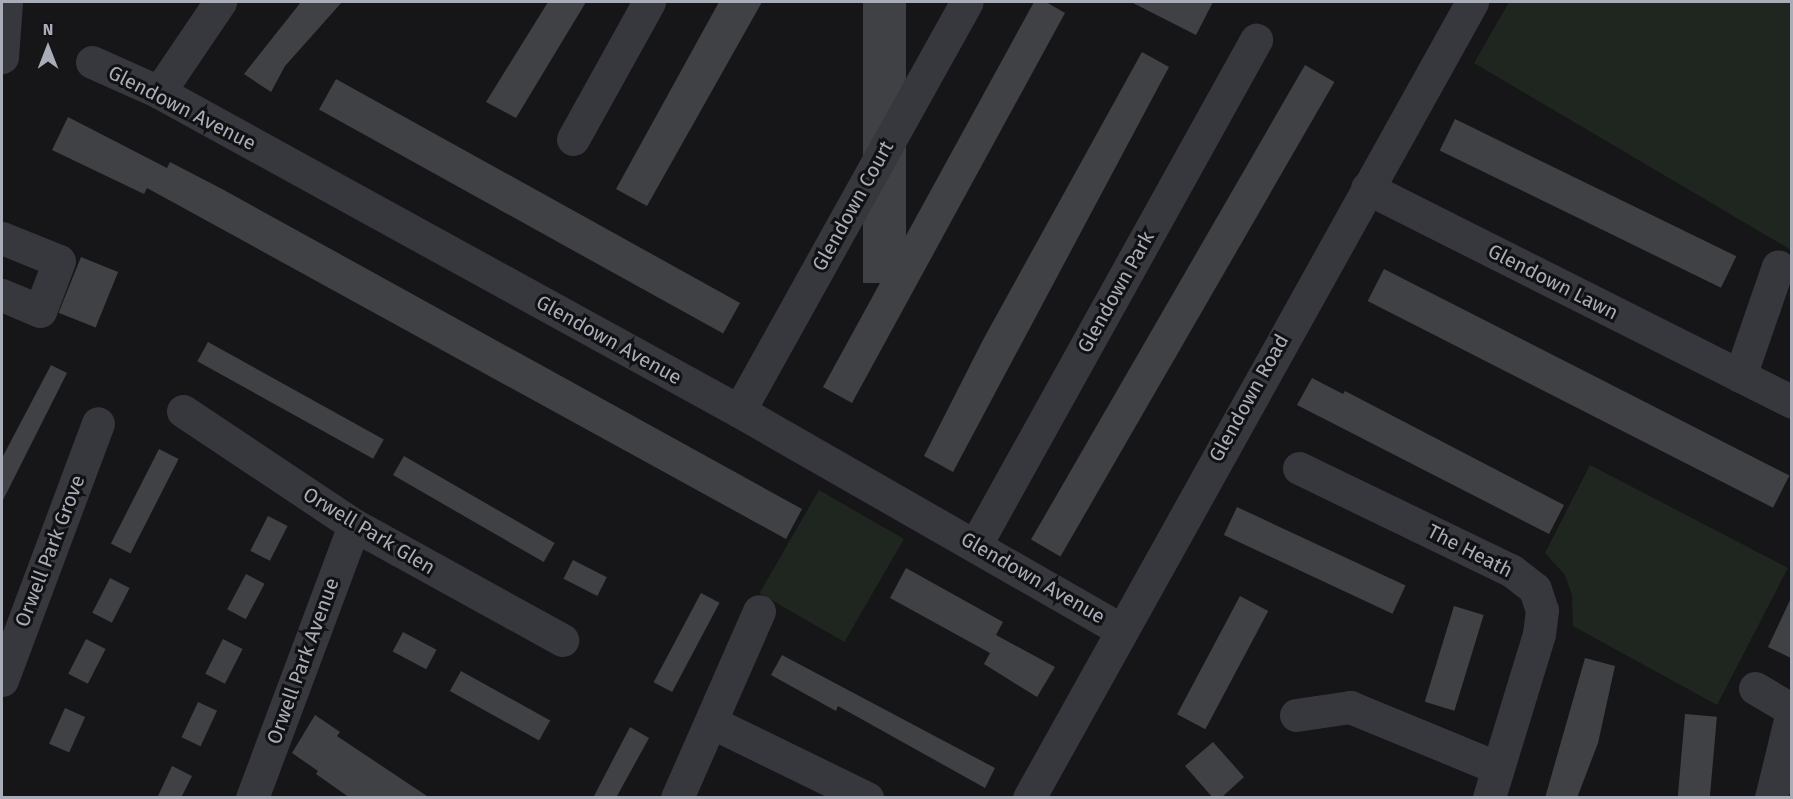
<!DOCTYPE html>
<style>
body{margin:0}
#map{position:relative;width:1793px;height:799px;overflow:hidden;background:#161618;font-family:"Fira Sans",sans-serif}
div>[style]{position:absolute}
.green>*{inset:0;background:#1e261f;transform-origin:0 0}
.building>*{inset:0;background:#404145;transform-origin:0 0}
.minor>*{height:33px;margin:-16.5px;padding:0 16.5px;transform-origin:16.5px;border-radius:16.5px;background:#37383d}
span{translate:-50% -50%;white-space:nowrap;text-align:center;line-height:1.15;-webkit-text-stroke:6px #111113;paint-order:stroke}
.street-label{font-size:20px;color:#a8adb8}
.frame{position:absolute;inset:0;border:3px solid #a8adb8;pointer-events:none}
.north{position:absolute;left:18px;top:18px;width:60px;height:60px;-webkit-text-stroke:4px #111113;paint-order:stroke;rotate:0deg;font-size:16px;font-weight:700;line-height:24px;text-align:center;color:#a8adb8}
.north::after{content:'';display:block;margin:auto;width:21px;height:27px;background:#a8adb8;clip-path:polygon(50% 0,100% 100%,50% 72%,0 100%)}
</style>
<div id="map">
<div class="green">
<div style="clip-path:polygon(1509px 2px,1791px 2px,1791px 250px,1474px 63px)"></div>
<div style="clip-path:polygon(1590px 465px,1788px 568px,1717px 705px,1573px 626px,1572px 595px,1565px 575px,1545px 553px)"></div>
<div style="left:819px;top:490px;width:98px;height:119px;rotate:30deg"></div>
</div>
<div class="building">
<div style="clip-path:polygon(301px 2px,342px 2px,285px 66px,271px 92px,244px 74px)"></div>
<div style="clip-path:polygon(548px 2px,586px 2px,516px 118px,486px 102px)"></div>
<div style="clip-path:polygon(719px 2px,762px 2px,647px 206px,616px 189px)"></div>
<div style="left:863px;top:2px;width:43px;height:281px"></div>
<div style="clip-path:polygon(1034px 2px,1046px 2px,1065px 13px,852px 403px,823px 387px)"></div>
<div style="clip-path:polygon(1131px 2px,1213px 2px,1196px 35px)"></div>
<div style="clip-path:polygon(1142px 52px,1169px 67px,953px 472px,924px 456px,984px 338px)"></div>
<div style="left:1305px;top:65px;width:34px;height:548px;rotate:30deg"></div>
<div style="left:336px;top:79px;width:462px;height:35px;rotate:29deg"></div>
<div style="clip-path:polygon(68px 117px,167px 168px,170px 162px,222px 189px,802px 509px,786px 539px,147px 188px,144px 194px,52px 150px)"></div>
<div style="left:1455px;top:119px;width:313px;height:35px;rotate:26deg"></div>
<div style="left:81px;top:257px;width:40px;height:60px;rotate:22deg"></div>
<div style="left:1384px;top:269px;width:455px;height:36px;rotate:27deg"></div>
<div style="left:208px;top:342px;width:201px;height:22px;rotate:29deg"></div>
<div style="clip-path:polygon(51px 365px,67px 373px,2px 502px,2px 458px)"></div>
<div style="clip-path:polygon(1312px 378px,1343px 394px,1345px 391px,1564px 505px,1549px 534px,1297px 405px)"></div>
<div style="left:159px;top:449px;width:22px;height:106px;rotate:27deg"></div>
<div style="left:404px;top:456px;width:174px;height:22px;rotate:30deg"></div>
<div style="left:1237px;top:507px;width:186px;height:31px;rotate:25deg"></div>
<div style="left:268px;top:516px;width:22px;height:39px;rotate:27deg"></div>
<div style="left:573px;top:560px;width:38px;height:21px;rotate:27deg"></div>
<div style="clip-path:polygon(906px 568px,1003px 622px,996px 635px,1055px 667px,1037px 697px,984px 664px,990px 653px,890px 598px)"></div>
<div style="left:246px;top:574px;width:21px;height:40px;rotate:28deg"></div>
<div style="left:110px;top:578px;width:22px;height:39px;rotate:27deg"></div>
<div style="left:701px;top:593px;width:21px;height:101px;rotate:28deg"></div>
<div style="left:1240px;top:596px;width:32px;height:134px;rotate:28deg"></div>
<div style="clip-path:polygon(1791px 598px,1791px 658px,1768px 647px)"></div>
<div style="left:1454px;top:606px;width:31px;height:100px;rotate:17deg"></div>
<div style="left:403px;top:632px;width:38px;height:22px;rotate:28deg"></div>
<div style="left:86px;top:639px;width:22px;height:39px;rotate:27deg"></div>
<div style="left:223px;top:639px;width:22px;height:39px;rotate:27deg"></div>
<div style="clip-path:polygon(782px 655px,995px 768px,985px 788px,838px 706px,836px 711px,771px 675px)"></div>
<div style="clip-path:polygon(1585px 658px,1615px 666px,1598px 743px,1577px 798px,1545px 798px)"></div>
<div style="left:461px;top:671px;width:102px;height:23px;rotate:29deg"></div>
<div style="left:198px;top:702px;width:21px;height:39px;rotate:25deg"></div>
<div style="left:65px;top:708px;width:22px;height:39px;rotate:24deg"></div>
<div style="left:1685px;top:714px;width:32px;height:85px;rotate:5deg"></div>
<div style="clip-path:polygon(315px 715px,340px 732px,337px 736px,430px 798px,350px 798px,316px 774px,318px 771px,292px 753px)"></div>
<div style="clip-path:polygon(630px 727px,649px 738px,616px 798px,593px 798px)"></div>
<div style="clip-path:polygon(1213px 742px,1244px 777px,1221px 798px,1213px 798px,1185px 766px)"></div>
<div style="clip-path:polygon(172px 766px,192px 776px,181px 798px,157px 798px)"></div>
</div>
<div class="minor">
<div style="left:2px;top:57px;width:55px;rotate:-85.8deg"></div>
<div style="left:92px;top:62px;width:73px;rotate:24.1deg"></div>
<div style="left:159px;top:92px;width:662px;rotate:28.81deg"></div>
<div style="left:739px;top:411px;width:439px;rotate:29.8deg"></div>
<div style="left:159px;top:92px;width:109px;rotate:-55.9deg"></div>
<div style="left:573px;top:139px;width:157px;rotate:-61deg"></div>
<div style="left:1367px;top:188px;width:476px;rotate:26.7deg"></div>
<div style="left:2px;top:238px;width:61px;rotate:22deg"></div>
<div style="left:59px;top:261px;width:53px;rotate:110.8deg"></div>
<div style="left:40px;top:311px;width:41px;rotate:-157.2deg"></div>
<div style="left:1740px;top:376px;width:116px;rotate:-70.9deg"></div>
<div style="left:183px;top:411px;width:206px;rotate:33.7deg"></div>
<div style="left:354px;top:525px;width:238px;rotate:28.9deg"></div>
<div style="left:739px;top:411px;width:468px;rotate:-60.9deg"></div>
<div style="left:1299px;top:468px;width:237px;rotate:25.8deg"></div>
<div style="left:1512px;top:571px;width:29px;rotate:38deg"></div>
<div style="left:1535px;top:589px;width:22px;rotate:72deg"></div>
<div style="left:1542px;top:610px;width:24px;rotate:97deg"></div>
<div style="left:1539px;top:634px;width:171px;rotate:107deg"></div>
<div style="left:976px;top:544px;width:577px;rotate:-60.95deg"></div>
<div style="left:2px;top:680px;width:274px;rotate:-69.5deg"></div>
<div style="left:1755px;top:688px;width:43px;rotate:30.7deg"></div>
<div style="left:1296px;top:715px;width:55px;rotate:-8.4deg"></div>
<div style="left:1350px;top:707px;width:160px;rotate:22.4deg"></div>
<div style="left:711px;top:722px;width:174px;rotate:26deg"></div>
<div style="left:252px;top:798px;width:291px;rotate:-69.5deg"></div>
<div style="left:677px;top:798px;width:204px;rotate:-66.3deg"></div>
<div style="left:1029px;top:798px;width:911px;rotate:-60.9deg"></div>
<div style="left:1771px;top:798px;width:89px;rotate:-76.3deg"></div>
</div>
<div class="street-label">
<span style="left:182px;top:108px;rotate:27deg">Glendown Avenue</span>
<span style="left:853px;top:206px;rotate:-61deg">Glendown Court</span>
<span style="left:1553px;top:282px;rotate:27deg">Glendown Lawn</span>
<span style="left:1116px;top:292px;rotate:-61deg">Glendown Park</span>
<span style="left:609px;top:340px;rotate:29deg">Glendown Avenue</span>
<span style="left:1249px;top:398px;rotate:-61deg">Glendown Road</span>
<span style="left:369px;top:531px;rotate:31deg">Orwell Park Glen</span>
<span style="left:50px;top:551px;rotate:-69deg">Orwell Park Grove</span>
<span style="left:1470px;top:551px;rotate:27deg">The Heath</span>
<span style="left:1033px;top:578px;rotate:30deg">Glendown Avenue</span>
<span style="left:303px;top:661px;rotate:-70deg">Orwell Park Avenue</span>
</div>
<div class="frame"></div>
<div class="north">N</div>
</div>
